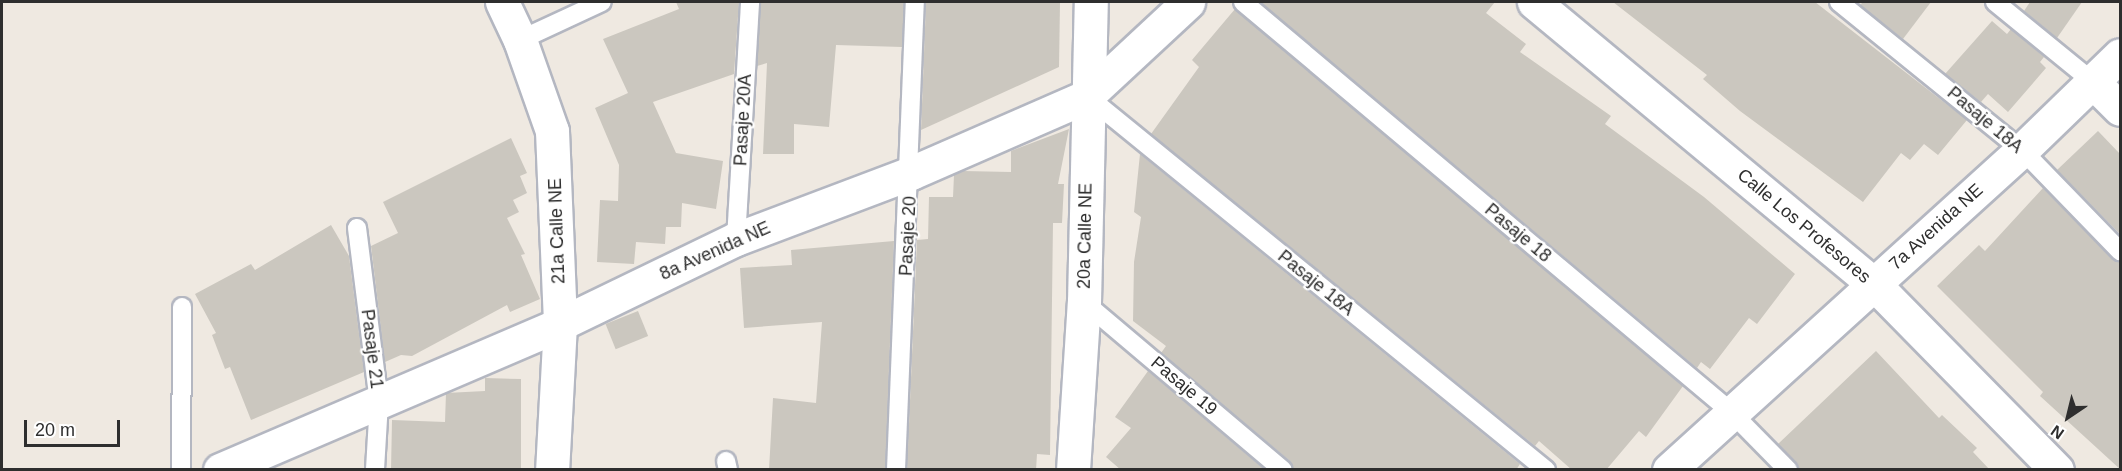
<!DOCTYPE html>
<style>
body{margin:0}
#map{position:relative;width:2122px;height:471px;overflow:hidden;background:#efe9e1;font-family:Helvetica,sans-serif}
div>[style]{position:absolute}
.building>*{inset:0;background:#cbc7bf;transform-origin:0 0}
.roads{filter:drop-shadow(2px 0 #b4b7c1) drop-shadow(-2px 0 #b4b7c1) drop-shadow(0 2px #b4b7c1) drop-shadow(0 -2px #b4b7c1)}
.service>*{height:18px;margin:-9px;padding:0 9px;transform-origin:9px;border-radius:9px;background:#fff}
.minor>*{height:33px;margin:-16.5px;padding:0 16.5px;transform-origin:16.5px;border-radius:16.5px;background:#fff}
span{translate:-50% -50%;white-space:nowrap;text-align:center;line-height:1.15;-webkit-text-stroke:4.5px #fff;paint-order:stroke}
.street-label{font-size:18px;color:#2e2e2e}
.frame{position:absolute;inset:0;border:3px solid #2e2e2e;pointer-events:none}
.north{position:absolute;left:2038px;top:387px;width:60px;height:60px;-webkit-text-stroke:4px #fff;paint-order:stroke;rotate:215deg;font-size:16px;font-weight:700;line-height:24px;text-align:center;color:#2e2e2e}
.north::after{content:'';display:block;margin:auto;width:21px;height:27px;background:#2e2e2e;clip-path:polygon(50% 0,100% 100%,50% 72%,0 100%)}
.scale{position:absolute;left:24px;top:420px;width:96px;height:27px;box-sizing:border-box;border:3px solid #2e2e2e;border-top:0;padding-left:8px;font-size:18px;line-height:21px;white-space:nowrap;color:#2e2e2e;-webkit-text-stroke:4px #fff;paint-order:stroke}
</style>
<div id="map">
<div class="building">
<div style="clip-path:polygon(676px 2px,739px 2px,734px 74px,653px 102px,676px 153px,723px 161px,716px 209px,682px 203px,681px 227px,666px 227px,665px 244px,636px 242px,634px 264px,597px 262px,600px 200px,618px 201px,619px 165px,595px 108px,628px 93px,603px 39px,679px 9px)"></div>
<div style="clip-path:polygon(761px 2px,904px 2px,902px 47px,836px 45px,829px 127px,794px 124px,794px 154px,763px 154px,767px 63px,757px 66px)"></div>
<div style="clip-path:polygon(926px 2px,1060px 2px,1059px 67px,921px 130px)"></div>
<div style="clip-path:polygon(1260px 2px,1495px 2px,1486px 13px,1526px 44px,1520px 52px,1611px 116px,1605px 124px,1704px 197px,1795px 274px,1757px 324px,1749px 318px,1710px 369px,1701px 362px,1697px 368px)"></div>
<div style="clip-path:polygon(1613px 2px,1815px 2px,1967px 120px,1938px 155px,1924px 144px,1910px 160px,1901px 153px,1863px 202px,1740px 111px,1703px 79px,1707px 75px)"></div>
<div style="clip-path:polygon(1863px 2px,1931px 2px,1903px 39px,1860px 5px)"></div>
<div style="clip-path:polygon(2030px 2px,2082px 2px,2057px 38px,2024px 11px)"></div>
<div style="clip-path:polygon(1235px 9px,1683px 386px,1646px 437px,1639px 431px,1606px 470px,1572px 470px,1539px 441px,1535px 446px,1151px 134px,1199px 67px,1192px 60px)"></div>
<div style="clip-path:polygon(1992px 21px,2007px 34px,2011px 29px,2044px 57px,2040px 62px,2046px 68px,2008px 112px,1988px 94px,1981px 102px,1945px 74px)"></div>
<div style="clip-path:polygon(1069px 129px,1058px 184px,1064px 184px,1062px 223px,1053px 223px,1050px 455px,1037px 454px,1036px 470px,907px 470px,917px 240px,928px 239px,929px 197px,953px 197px,954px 175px,963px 171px,1011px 172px,1011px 151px)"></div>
<div style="clip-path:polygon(2098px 131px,2121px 155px,2121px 235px,2057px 170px)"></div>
<div style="clip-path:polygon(511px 138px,527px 173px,520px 176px,527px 193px,513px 200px,519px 212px,507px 218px,525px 254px,521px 255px,540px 299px,510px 312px,507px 305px,412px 356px,401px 355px,385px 362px,371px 246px,398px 233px,383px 202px)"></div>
<div style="clip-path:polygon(1140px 154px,1520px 464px,1516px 470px,1294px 470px,1290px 461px,1161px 353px,1166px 346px,1133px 321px,1134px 262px,1141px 217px,1134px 212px)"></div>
<div style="clip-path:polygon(2043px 188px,2112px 259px,2121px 262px,2121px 470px,2040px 396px,2043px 392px,1937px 286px,1979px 245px,1985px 251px)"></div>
<div style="clip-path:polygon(331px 225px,349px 256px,364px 372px,251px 420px,230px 367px,225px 369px,212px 335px,216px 333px,195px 294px,251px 264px,255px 270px)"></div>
<div style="clip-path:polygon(894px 241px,885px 470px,769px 470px,773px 398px,816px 403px,822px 322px,744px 328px,740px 268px,792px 265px,791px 250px)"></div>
<div style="left:638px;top:311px;width:27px;height:35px;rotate:68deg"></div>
<div style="clip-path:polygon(1876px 351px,1939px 418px,1942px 415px,1977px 448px,1973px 452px,1990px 470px,1799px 470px,1778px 444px)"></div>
<div style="clip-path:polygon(1148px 371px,1265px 470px,1121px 470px,1106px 457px,1131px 428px,1115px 417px)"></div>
<div style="clip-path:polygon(485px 378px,521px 379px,521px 470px,391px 470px,392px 420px,445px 422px,446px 393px,485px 391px)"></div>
</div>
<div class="roads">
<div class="service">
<div style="left:1243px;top:2px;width:636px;rotate:40.02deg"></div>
<div style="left:1730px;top:411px;width:83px;rotate:45.5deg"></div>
<div style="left:1839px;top:2px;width:235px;rotate:39deg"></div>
<div style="left:2022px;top:150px;width:141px;rotate:45.9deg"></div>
<div style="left:1995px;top:2px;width:127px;rotate:39.2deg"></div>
<div style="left:520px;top:40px;width:90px;rotate:-24.9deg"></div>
<div style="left:1087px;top:96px;width:592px;rotate:39.17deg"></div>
<div style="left:357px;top:228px;width:175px;rotate:82.8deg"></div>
<div style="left:379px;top:402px;width:68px;rotate:93.4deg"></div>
<div style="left:736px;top:239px;width:237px;rotate:-86.6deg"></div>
<div style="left:1084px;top:302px;width:260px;rotate:40.2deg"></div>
<div style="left:726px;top:461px;width:9px;rotate:77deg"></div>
<div style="left:181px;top:470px;width:163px;rotate:-89.6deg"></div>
<div style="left:896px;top:470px;width:468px;rotate:-87.7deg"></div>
</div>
<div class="minor">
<div style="left:502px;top:2px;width:42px;rotate:64.7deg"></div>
<div style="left:520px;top:40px;width:96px;rotate:70.6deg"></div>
<div style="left:552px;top:131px;width:193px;rotate:87.6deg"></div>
<div style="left:560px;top:324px;width:146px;rotate:93.1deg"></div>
<div style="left:1534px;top:2px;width:442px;rotate:39.7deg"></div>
<div style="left:1874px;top:284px;width:261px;rotate:45.5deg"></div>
<div style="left:2093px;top:82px;width:38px;rotate:45deg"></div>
<div style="left:220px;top:470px;width:370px;rotate:-23.2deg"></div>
<div style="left:560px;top:324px;width:195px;rotate:-25.8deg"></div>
<div style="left:736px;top:239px;width:187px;rotate:-20.7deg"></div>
<div style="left:911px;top:173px;width:192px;rotate:-23.6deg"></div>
<div style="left:1087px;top:96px;width:138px;rotate:-42.9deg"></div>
<div style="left:1073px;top:470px;width:168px;rotate:-86.3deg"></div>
<div style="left:1084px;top:302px;width:300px;rotate:-88.7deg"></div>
<div style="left:1669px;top:470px;width:476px;rotate:-42.2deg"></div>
<div style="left:2022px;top:150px;width:136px;rotate:-44.1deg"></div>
</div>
</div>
<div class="street-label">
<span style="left:743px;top:120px;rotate:-87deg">Pasaje 20A</span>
<span style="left:1985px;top:120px;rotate:40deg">Pasaje 18A</span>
<span style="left:1804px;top:226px;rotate:40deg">Calle Los Profesores</span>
<span style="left:1936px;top:227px;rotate:-42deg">7a Avenida NE</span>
<span style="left:557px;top:231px;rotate:-92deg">21a Calle NE</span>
<span style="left:1518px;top:233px;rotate:40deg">Pasaje 18</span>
<span style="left:908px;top:236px;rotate:-87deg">Pasaje 20</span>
<span style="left:1085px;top:236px;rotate:-89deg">20a Calle NE</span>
<span style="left:715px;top:251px;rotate:-24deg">8a Avenida NE</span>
<span style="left:1316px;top:283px;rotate:39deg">Pasaje 18A</span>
<span style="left:372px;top:349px;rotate:83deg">Pasaje 21</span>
<span style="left:1184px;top:386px;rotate:40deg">Pasaje 19</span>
</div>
<div class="frame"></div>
<div class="north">N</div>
<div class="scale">20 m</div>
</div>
